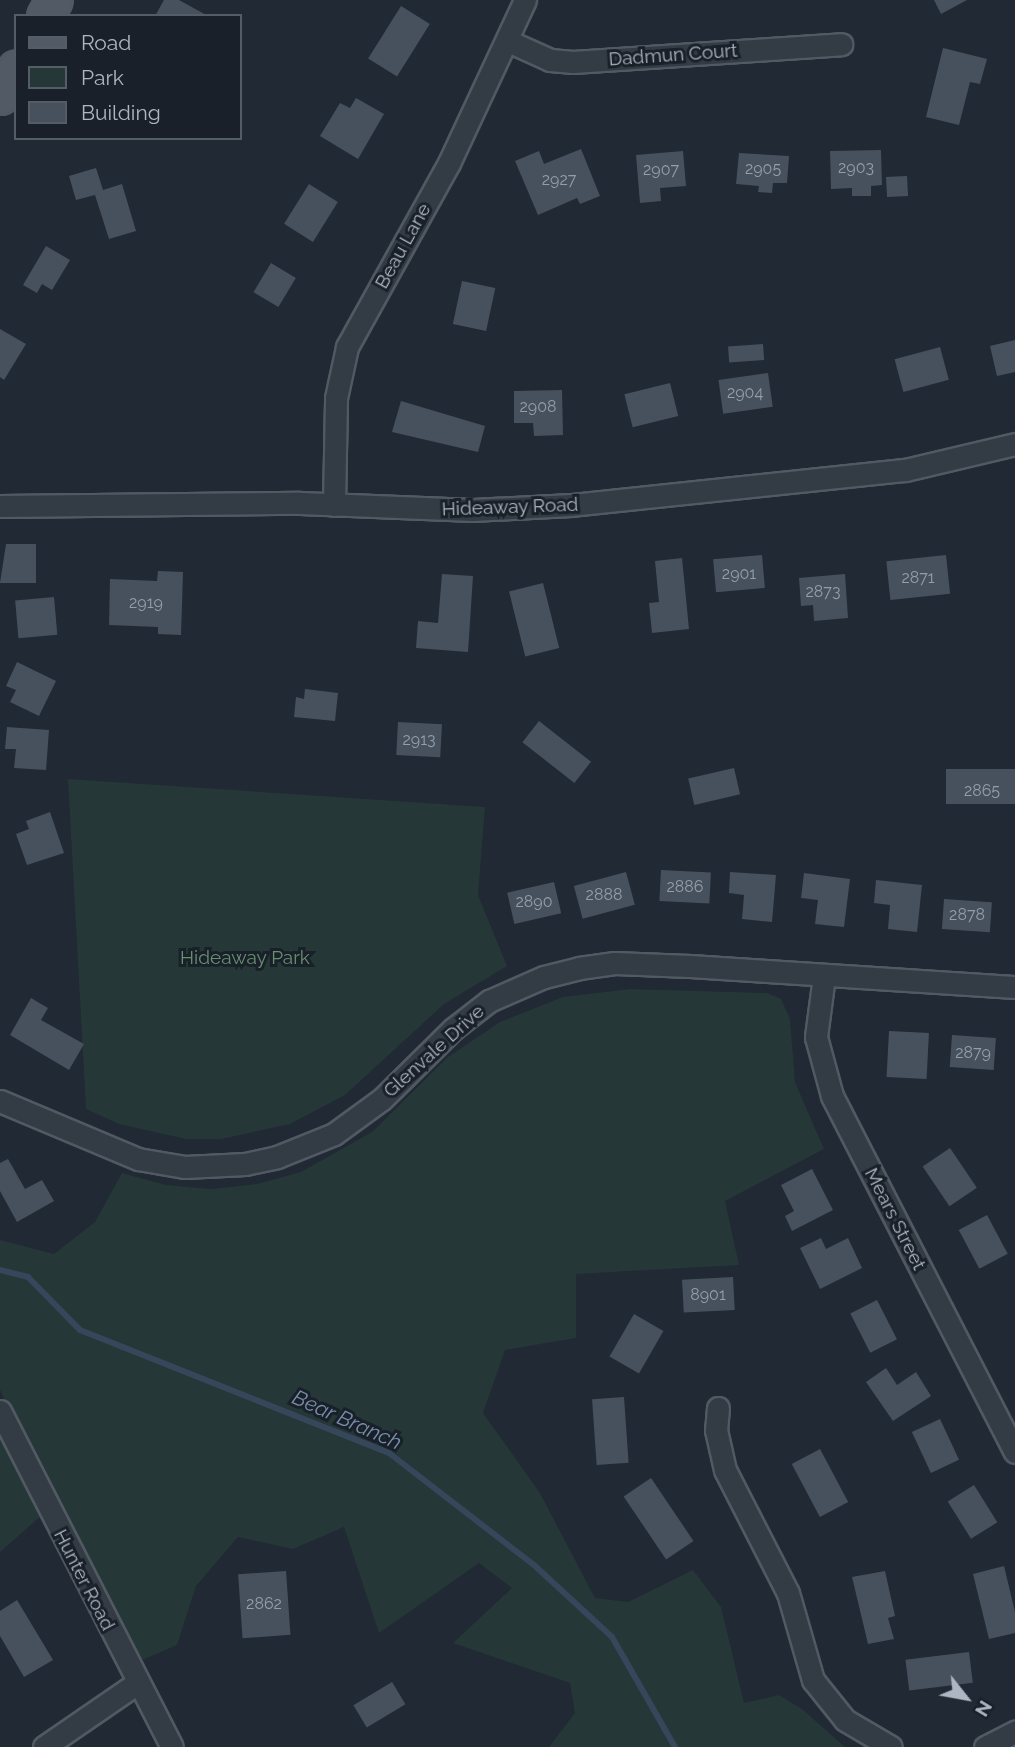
<!DOCTYPE html>
<style>
body{margin:0}
#map{position:relative;width:1015px;height:1747px;overflow:hidden;background:#202934;font-family:Raleway,sans-serif}
div>[style]{position:absolute}
.green>*{inset:0;background:#253737}
.stream>*{height:6px;margin:-3px;padding:0 3px;transform-origin:3px;border-radius:3px;background:#36475c}
.building>*{inset:0;background:#47515e;transform-origin:0 0}
.roads{filter:drop-shadow(2px 0 #515963) drop-shadow(-2px 0 #515963) drop-shadow(0 2px #515963) drop-shadow(0 -2px #515963)}
.street>*{height:21px;margin:-10.5px;padding:0 10.5px;transform-origin:10.5px;border-radius:10.5px;background:#333b45}
.primary>*{height:35px;margin:-17.5px;padding:0 17.5px;transform-origin:17.5px;border-radius:17.5px;background:#515a65}
span{translate:-50% -50%;white-space:nowrap;text-align:center;line-height:1.15;-webkit-text-stroke:6px #192029;paint-order:stroke}
.number-label{font-size:16px;color:#949da9}
.number-label span{-webkit-text-stroke-width:0}
.street-label{font-size:19px;color:#adb6c2}
.park-label{font-size:19px;color:#67906f}
.water-label{font-size:21px;color:#778ea9;font-style:italic}
.legend{position:absolute;left:14px;top:14px;width:228px;height:126px;box-sizing:border-box;background:#192029;border:2px solid #545c66;margin:0;padding:9px 12px;list-style:none;font-size:21px;color:#adb6c2}
.legend li{display:flex;align-items:center;gap:14px;height:35px}
.legend b{width:35px;border:2px solid #545c66}
.north{position:absolute;left:931px;top:1663px;width:70px;height:70px;-webkit-text-stroke:5px #192029;paint-order:stroke;rotate:121deg;font-size:19px;font-weight:700;line-height:28px;text-align:center;color:#adb6c2}
.north::after{content:'';display:block;margin:auto;width:24px;height:32px;background:#adb6c2;clip-path:polygon(50% 0,100% 100%,50% 72%,0 100%)}
</style>
<div id="map">
<div class="green">
<div style="clip-path:polygon(68px 779px,485px 807px,478px 895px,507px 966px,444px 1004px,345px 1095px,290px 1124px,221px 1139px,186px 1139px,119px 1124px,86px 1109px)"></div>
<div style="clip-path:polygon(630px 989px,767px 993px,781px 999px,790px 1019px,795px 1082px,824px 1149px,725px 1201px,739px 1265px,576px 1274px,576px 1338px,505px 1350px,483px 1413px,540px 1493px,595px 1598px,628px 1602px,693px 1570px,721px 1607px,744px 1703px,779px 1695px,802px 1709px,845px 1747px,549px 1747px,575px 1713px,570px 1683px,453px 1643px,512px 1588px,479px 1563px,379px 1633px,344px 1527px,293px 1549px,238px 1537px,196px 1586px,177px 1645px,135px 1663px,0 1390px,0 1240px,54px 1254px,95px 1222px,122px 1173px,166px 1185px,212px 1189px,257px 1184px,301px 1172px,372px 1132px,448px 1057px,500px 1022px,563px 997px)"></div>
<div style="clip-path:polygon(0 1436px,41px 1516px,0 1552px)"></div>
</div>
<div class="stream">
<div style="left:0;top:1270px;width:29px;rotate:14deg"></div>
<div style="left:28px;top:1277px;width:74px;rotate:45.5deg"></div>
<div style="left:80px;top:1330px;width:333px;rotate:21.7deg"></div>
<div style="left:389px;top:1453px;width:183px;rotate:37.7deg"></div>
<div style="left:534px;top:1565px;width:106px;rotate:42.7deg"></div>
<div style="left:612px;top:1637px;width:127px;rotate:60.2deg"></div>
</div>
<div class="building">
<div style="clip-path:polygon(164px 0,179px 0,208px 16px,155px 16px)"></div>
<div style="clip-path:polygon(934px 0,967px 0,941px 14px)"></div>
<div style="left:401px;top:6px;width:34px;height:62px;rotate:32deg"></div>
<div style="clip-path:polygon(943px 48px,987px 59px,980px 84px,970px 82px,959px 125px,926px 117px)"></div>
<div style="clip-path:polygon(356px 98px,384px 114px,358px 159px,320px 136px,340px 103px,350px 108px)"></div>
<div style="clip-path:polygon(581px 149px,600px 196px,580px 204px,577px 198px,538px 215px,515px 161px,539px 151px,544px 164px)"></div>
<div style="clip-path:polygon(881px 150px,882px 185px,871px 186px,871px 196px,852px 196px,852px 188px,831px 189px,830px 151px)"></div>
<div style="clip-path:polygon(683px 151px,686px 186px,660px 188px,661px 201px,640px 203px,636px 155px)"></div>
<div style="clip-path:polygon(739px 153px,789px 156px,787px 183px,773px 183px,772px 193px,758px 192px,759px 186px,736px 184px)"></div>
<div style="clip-path:polygon(96px 168px,103px 190px,122px 184px,136px 231px,109px 239px,95px 195px,76px 200px,69px 176px)"></div>
<div style="left:907px;top:176px;width:20px;height:21px;rotate:87deg"></div>
<div style="left:309px;top:184px;width:34px;height:47px;rotate:32deg"></div>
<div style="clip-path:polygon(46px 246px,70px 260px,52px 290px,42px 284px,37px 293px,23px 285px)"></div>
<div style="left:271px;top:263px;width:29px;height:34px;rotate:31deg"></div>
<div style="left:462px;top:281px;width:34px;height:44px;rotate:12deg"></div>
<div style="clip-path:polygon(0 329px,26px 344px,4px 380px,0 377px)"></div>
<div style="clip-path:polygon(1015px 340px,1015px 372px,997px 376px,990px 346px)"></div>
<div style="left:763px;top:344px;width:16px;height:35px;rotate:86deg"></div>
<div style="left:940px;top:347px;width:34px;height:47px;rotate:75deg"></div>
<div style="left:768px;top:373px;width:34px;height:50px;rotate:82deg"></div>
<div style="left:670px;top:383px;width:34px;height:47px;rotate:76deg"></div>
<div style="clip-path:polygon(562px 390px,563px 435px,534px 436px,533px 423px,514px 423px,514px 391px)"></div>
<div style="clip-path:polygon(401px 401px,485px 426px,478px 452px,392px 432px)"></div>
<div style="clip-path:polygon(6px 544px,36px 544px,36px 583px,0 583px)"></div>
<div style="left:762px;top:555px;width:33px;height:49px;rotate:85deg"></div>
<div style="left:946px;top:555px;width:39px;height:60px;rotate:84deg"></div>
<div style="clip-path:polygon(682px 558px,689px 629px,652px 633px,649px 603px,659px 602px,655px 561px)"></div>
<div style="clip-path:polygon(158px 571px,183px 572px,181px 635px,158px 634px,158px 627px,109px 625px,110px 579px,157px 581px)"></div>
<div style="clip-path:polygon(442px 574px,473px 576px,468px 652px,416px 648px,418px 621px,438px 623px)"></div>
<div style="clip-path:polygon(845px 574px,848px 618px,814px 621px,813px 605px,801px 606px,799px 578px)"></div>
<div style="left:543px;top:583px;width:67px;height:35px;rotate:76deg"></div>
<div style="left:54px;top:597px;width:38px;height:39px;rotate:85deg"></div>
<div style="clip-path:polygon(17px 662px,56px 681px,39px 716px,10px 702px,16px 690px,6px 686px)"></div>
<div style="clip-path:polygon(305px 689px,338px 693px,335px 721px,294px 717px,296px 697px,304px 699px)"></div>
<div style="left:539px;top:721px;width:66px;height:27px;rotate:38deg"></div>
<div style="left:398px;top:722px;width:44px;height:33px;rotate:3deg"></div>
<div style="clip-path:polygon(7px 727px,49px 730px,46px 770px,14px 768px,16px 749px,5px 749px)"></div>
<div style="left:734px;top:768px;width:27px;height:47px;rotate:77deg"></div>
<div style="left:1015px;top:769px;width:35px;height:69px;rotate:90deg"></div>
<div style="clip-path:polygon(50px 812px,64px 853px,27px 865px,16px 834px,29px 829px,26px 821px)"></div>
<div style="left:661px;top:870px;width:50px;height:31px;rotate:3deg"></div>
<div style="left:626px;top:872px;width:34px;height:54px;rotate:75deg"></div>
<div style="clip-path:polygon(730px 872px,776px 875px,772px 922px,742px 919px,744px 895px,729px 893px)"></div>
<div style="clip-path:polygon(804px 873px,850px 879px,844px 927px,815px 924px,818px 900px,801px 898px)"></div>
<div style="clip-path:polygon(876px 880px,922px 885px,917px 932px,888px 929px,890px 905px,874px 903px)"></div>
<div style="left:554px;top:882px;width:32px;height:48px;rotate:77deg"></div>
<div style="left:944px;top:899px;width:48px;height:30px;rotate:4deg"></div>
<div style="clip-path:polygon(31px 998px,48px 1008px,41px 1020px,84px 1044px,69px 1070px,10px 1035px)"></div>
<div style="left:889px;top:1031px;width:40px;height:46px;rotate:3deg"></div>
<div style="left:952px;top:1035px;width:44px;height:32px;rotate:4deg"></div>
<div style="left:950px;top:1148px;width:48px;height:33px;rotate:56deg"></div>
<div style="clip-path:polygon(8px 1159px,25px 1189px,42px 1180px,54px 1201px,17px 1222px,0 1191px,0 1163px)"></div>
<div style="clip-path:polygon(812px 1169px,833px 1210px,792px 1231px,785px 1216px,794px 1211px,781px 1185px)"></div>
<div style="left:987px;top:1215px;width:44px;height:32px;rotate:62deg"></div>
<div style="clip-path:polygon(821px 1238px,826px 1249px,848px 1238px,862px 1268px,820px 1289px,800px 1248px)"></div>
<div style="left:733px;top:1277px;width:33px;height:51px;rotate:87deg"></div>
<div style="left:877px;top:1300px;width:44px;height:30px;rotate:63deg"></div>
<div style="left:634px;top:1314px;width:34px;height:49px;rotate:30deg"></div>
<div style="clip-path:polygon(886px 1368px,897px 1385px,916px 1372px,931px 1396px,893px 1421px,866px 1382px)"></div>
<div style="left:624px;top:1397px;width:66px;height:32px;rotate:86deg"></div>
<div style="left:940px;top:1419px;width:45px;height:31px;rotate:65deg"></div>
<div style="left:820px;top:1449px;width:60px;height:32px;rotate:62deg"></div>
<div style="left:651px;top:1478px;width:76px;height:33px;rotate:56deg"></div>
<div style="left:974px;top:1485px;width:44px;height:31px;rotate:58deg"></div>
<div style="clip-path:polygon(1004px 1566px,1015px 1612px,1015px 1633px,989px 1639px,973px 1574px)"></div>
<div style="left:286px;top:1571px;width:64px;height:48px;rotate:86deg"></div>
<div style="clip-path:polygon(885px 1571px,895px 1616px,888px 1618px,894px 1639px,868px 1644px,852px 1577px)"></div>
<div style="clip-path:polygon(17px 1600px,53px 1660px,24px 1677px,0 1636px,0 1611px)"></div>
<div style="left:969px;top:1652px;width:31px;height:64px;rotate:83deg"></div>
<div style="left:392px;top:1682px;width:26px;height:45px;rotate:59deg"></div>
</div>
<div class="roads">
<div class="street">
<div style="left:508px;top:41px;width:46px;rotate:24.3deg"></div>
<div style="left:550px;top:60px;width:23px;rotate:5deg"></div>
<div style="left:573px;top:62px;width:269px;rotate:-3.8deg"></div>
<div style="left:334px;top:505px;width:107px;rotate:-88.9deg"></div>
<div style="left:336px;top:398px;width:52px;rotate:-77.8deg"></div>
<div style="left:347px;top:347px;width:210px;rotate:-61deg"></div>
<div style="left:449px;top:163px;width:180px;rotate:-65deg"></div>
<div style="left:0;top:506px;width:300px;rotate:-0.6deg"></div>
<div style="left:300px;top:503px;width:173px;rotate:2.3deg"></div>
<div style="left:473px;top:510px;width:98px;rotate:-2.9deg"></div>
<div style="left:571px;top:505px;width:336px;rotate:-6deg"></div>
<div style="left:905px;top:470px;width:113px;rotate:-13.3deg"></div>
<div style="left:824px;top:976px;width:62px;rotate:97.5deg"></div>
<div style="left:816px;top:1037px;width:61px;rotate:74.8deg"></div>
<div style="left:832px;top:1096px;width:400px;rotate:62.8deg"></div>
<div style="left:0;top:1101px;width:150px;rotate:22.8deg"></div>
<div style="left:138px;top:1159px;width:48px;rotate:9.7deg"></div>
<div style="left:185px;top:1167px;width:60px;rotate:-2.9deg"></div>
<div style="left:245px;top:1164px;width:33px;rotate:-12deg"></div>
<div style="left:277px;top:1157px;width:61px;rotate:-22deg"></div>
<div style="left:334px;top:1134px;width:59px;rotate:-36.1deg"></div>
<div style="left:382px;top:1099px;width:100px;rotate:-44.6deg"></div>
<div style="left:453px;top:1029px;width:46px;rotate:-37.9deg"></div>
<div style="left:489px;top:1001px;width:60px;rotate:-23.6deg"></div>
<div style="left:544px;top:977px;width:36px;rotate:-14deg"></div>
<div style="left:579px;top:968px;width:36px;rotate:-8deg"></div>
<div style="left:615px;top:963px;width:74px;rotate:2.3deg"></div>
<div style="left:689px;top:966px;width:327px;rotate:3.7deg"></div>
<div style="left:718px;top:1408px;width:22px;rotate:95deg"></div>
<div style="left:716px;top:1430px;width:41px;rotate:77.3deg"></div>
<div style="left:725px;top:1470px;width:138px;rotate:62.9deg"></div>
<div style="left:788px;top:1593px;width:91px;rotate:74deg"></div>
<div style="left:813px;top:1680px;width:51px;rotate:51.3deg"></div>
<div style="left:845px;top:1720px;width:53px;rotate:30.4deg"></div>
<div style="left:0;top:1411px;width:377px;rotate:62.9deg"></div>
<div style="left:44px;top:1747px;width:113px;rotate:-34.5deg"></div>
<div style="left:985px;top:1747px;width:34px;rotate:-27deg"></div>
</div>
<div class="primary">
<div style="left:45px;top:16px;width:18px;rotate:-61deg"></div>
<div style="left:0;top:96px;width:32px;rotate:-60deg"></div>
</div>
</div>
<div class="number-label">
<span style="left:856px;top:168px">2903</span>
<span style="left:763px;top:169px">2905</span>
<span style="left:661px;top:170px">2907</span>
<span style="left:559px;top:180px">2927</span>
<span style="left:745px;top:393px">2904</span>
<span style="left:538px;top:407px">2908</span>
<span style="left:739px;top:574px">2901</span>
<span style="left:918px;top:578px">2871</span>
<span style="left:823px;top:592px">2873</span>
<span style="left:146px;top:603px">2919</span>
<span style="left:419px;top:740px">2913</span>
<span style="left:982px;top:791px">2865</span>
<span style="left:685px;top:887px">2886</span>
<span style="left:604px;top:895px">2888</span>
<span style="left:534px;top:902px">2890</span>
<span style="left:967px;top:915px">2878</span>
<span style="left:973px;top:1053px">2879</span>
<span style="left:708px;top:1295px">8901</span>
<span style="left:264px;top:1604px">2862</span>
</div>
<div class="street-label">
<span style="left:673px;top:55px;rotate:-4deg">Dadmun Court</span>
<span style="left:403px;top:246px;rotate:-61deg">Beau Lane</span>
<span style="left:510px;top:507px;rotate:-2deg">Hideaway Road</span>
<span style="left:434px;top:1051px;rotate:-42deg">Glenvale Drive</span>
<span style="left:895px;top:1219px;rotate:63deg">Mears Street</span>
<span style="left:84px;top:1580px;rotate:63deg">Hunter Road</span>
</div>
<div class="park-label">
<span style="left:245px;top:958px">Hideaway Park</span>
</div>
<div class="water-label">
<span style="left:347px;top:1420px;rotate:24deg">Bear Branch</span>
</div>
<ul class="legend">
<li><b style="height:9px;background:#515a65"></b>Road</li>
<li><b style="height:19px;background:#253737"></b>Park</li>
<li><b style="height:19px;background:#47515e"></b>Building</li>
</ul>
<div class="north">N</div>
</div>
